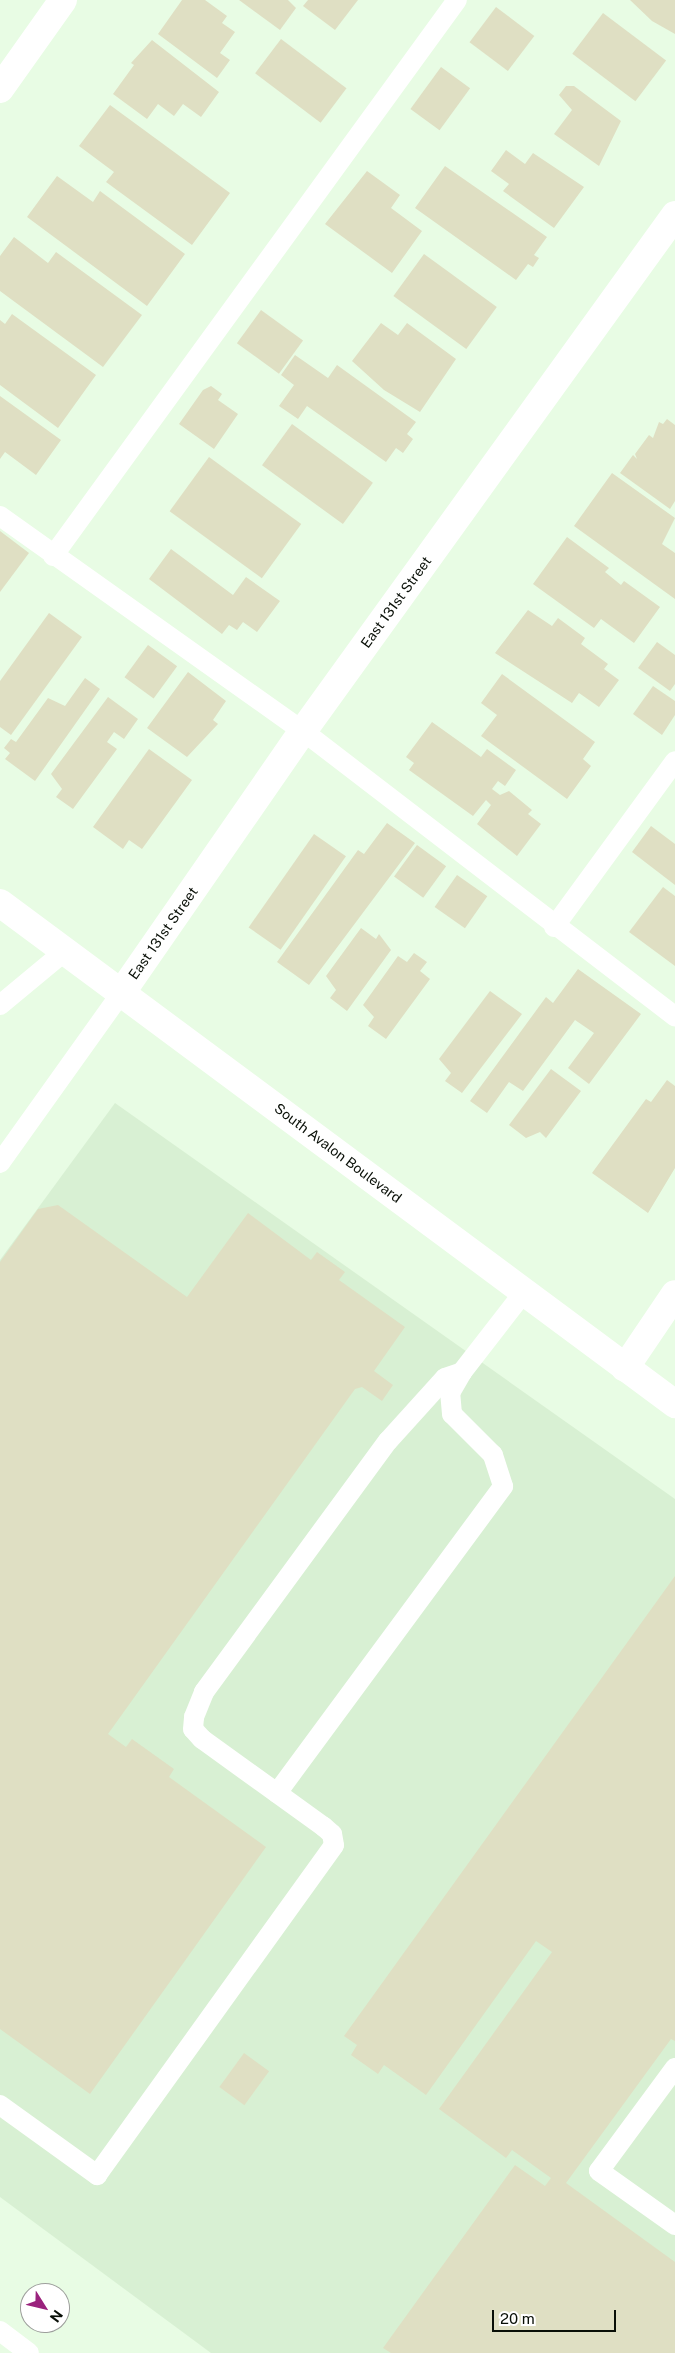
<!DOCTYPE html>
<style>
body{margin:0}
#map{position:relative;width:675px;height:2353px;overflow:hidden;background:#e8fce4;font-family:"Public Sans",sans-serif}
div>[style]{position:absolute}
.built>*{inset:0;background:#d8f0d3}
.building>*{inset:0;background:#dfdfc3;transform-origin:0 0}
.lane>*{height:20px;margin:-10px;padding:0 10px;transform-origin:10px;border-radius:10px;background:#fff}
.street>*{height:28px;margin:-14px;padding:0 14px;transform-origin:14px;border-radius:14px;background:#fff}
.secondary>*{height:28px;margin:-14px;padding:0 14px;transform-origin:14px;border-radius:14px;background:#fff}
span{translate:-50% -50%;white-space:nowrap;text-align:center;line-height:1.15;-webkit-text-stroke:4.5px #fff;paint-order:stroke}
.street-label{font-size:14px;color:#090f07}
.north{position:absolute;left:20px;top:2283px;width:50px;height:50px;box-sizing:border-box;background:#fff;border:1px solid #9d9f9c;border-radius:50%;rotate:126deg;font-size:14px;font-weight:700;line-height:20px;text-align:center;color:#090f07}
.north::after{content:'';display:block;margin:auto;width:18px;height:22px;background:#9a227d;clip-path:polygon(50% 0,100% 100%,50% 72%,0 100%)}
.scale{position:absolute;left:492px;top:2310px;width:124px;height:22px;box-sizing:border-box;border:2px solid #090f07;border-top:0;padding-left:6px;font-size:15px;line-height:18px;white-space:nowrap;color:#090f07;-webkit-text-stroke:4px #fff;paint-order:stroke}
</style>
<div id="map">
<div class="built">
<div style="clip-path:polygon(115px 1103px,675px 1499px,675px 2353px,211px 2353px,0 2197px,0 1260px)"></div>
</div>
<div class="building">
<div style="clip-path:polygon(182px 0,205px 0,227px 16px,222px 23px,235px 32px,220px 53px,230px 60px,217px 78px,158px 34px)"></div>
<div style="clip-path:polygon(239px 0,288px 0,296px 8px,280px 30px)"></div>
<div style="clip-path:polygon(308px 0,358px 0,335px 30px,303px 6px)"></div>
<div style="clip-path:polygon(630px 0,675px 0,675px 34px,652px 21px)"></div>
<div style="left:496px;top:7px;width:48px;height:44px;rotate:37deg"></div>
<div style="left:603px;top:13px;width:79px;height:51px;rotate:37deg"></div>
<div style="left:281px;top:39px;width:82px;height:43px;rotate:37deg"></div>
<div style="clip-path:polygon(152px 40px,219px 92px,201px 117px,183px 104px,174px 116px,158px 104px,147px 119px,113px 94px,134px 65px,131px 63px)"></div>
<div style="left:441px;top:67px;width:36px;height:52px;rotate:36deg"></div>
<div style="clip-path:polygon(566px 86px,574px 86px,621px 121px,599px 166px,554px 134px,572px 110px,559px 95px)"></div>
<div style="clip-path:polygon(110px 105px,230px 193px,192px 245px,106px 182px,114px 172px,79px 146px)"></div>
<div style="clip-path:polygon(506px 150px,525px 164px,533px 153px,584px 187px,554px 228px,503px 191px,509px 184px,491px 171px)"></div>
<div style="clip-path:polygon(445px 166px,547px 237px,534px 255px,539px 258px,533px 267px,528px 264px,516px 280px,415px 208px)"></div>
<div style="clip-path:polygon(367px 171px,400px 195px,391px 208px,422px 231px,392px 273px,325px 224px)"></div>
<div style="clip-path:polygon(57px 176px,93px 202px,100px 191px,185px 254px,147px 306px,27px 217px)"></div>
<div style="clip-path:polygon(14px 237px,48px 263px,56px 252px,142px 315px,103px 367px,0 291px,0 256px)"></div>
<div style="left:424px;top:254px;width:90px;height:52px;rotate:36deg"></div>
<div style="left:261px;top:310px;width:52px;height:41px;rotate:36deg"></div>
<div style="clip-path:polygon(12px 314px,96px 375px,58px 428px,0 385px,0 320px,5px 324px)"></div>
<div style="clip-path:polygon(381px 323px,398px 335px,407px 323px,456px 359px,420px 412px,384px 390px,352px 361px)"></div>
<div style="clip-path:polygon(295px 355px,328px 378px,337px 365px,416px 422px,407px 434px,413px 439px,403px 453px,396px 448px,386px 462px,307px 406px,298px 419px,279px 406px,294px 385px,281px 375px)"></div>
<div style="clip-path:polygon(211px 386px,222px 394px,218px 400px,238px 414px,214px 449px,179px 424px,203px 390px)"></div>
<div style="clip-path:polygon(0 396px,61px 440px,36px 475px,5px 452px,0 459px)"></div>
<div style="clip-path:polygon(667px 419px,675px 425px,675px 501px,670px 509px,620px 473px,633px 455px,637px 459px,635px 454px,649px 435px,653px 438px,659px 422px,663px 424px)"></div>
<div style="left:292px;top:424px;width:100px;height:51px;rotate:36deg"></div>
<div style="left:209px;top:457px;width:114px;height:67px;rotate:36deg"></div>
<div style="clip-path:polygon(612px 473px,675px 518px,662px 544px,675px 553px,675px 599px,574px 526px)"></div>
<div style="clip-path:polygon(0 531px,29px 553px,0 592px)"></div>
<div style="clip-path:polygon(567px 537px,609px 568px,605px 572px,621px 585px,624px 581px,660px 607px,634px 643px,601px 619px,594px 628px,533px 584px)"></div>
<div style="clip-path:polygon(171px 549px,233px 595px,246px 577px,280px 601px,257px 632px,243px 622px,237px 630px,229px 625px,222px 634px,149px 579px)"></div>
<div style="clip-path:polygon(528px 610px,552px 626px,558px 618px,585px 638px,581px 644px,608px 664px,604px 669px,619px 680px,599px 707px,579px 693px,572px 703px,495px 653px)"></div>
<div style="clip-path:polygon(49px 613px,82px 637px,11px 735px,0 727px,0 681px)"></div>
<div style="clip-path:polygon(657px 642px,675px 655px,675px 684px,670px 691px,638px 668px)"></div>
<div style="left:148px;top:645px;width:36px;height:40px;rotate:36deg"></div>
<div style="clip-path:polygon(188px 672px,226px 701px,213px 720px,218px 724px,187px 757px,147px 728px)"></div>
<div style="clip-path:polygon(502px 674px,595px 742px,583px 759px,591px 766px,567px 799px,481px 736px,497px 715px,481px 703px)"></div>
<div style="clip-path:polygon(85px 678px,100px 689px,35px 781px,5px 759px,10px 753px,4px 748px,11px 739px,16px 742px,48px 698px,65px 706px)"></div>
<div style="clip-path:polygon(653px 686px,675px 701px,675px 715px,662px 735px,633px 714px)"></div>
<div style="clip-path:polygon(108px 697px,138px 719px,124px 739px,114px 732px,107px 742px,117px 749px,73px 809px,56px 797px,62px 789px,51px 774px)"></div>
<div style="clip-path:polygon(432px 722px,481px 757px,487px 749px,516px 770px,505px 786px,498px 781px,492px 789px,500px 795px,509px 791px,532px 810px,528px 814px,541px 824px,517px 856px,477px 824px,491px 805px,486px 800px,473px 816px,409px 770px,414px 763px,406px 757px)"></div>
<div style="clip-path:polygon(149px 749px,192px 780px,142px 849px,129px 840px,123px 849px,93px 827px)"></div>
<div style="clip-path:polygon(387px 823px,415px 843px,309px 985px,277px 962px,358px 850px,364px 854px)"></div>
<div style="clip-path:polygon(651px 826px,675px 844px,675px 885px,632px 852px)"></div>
<div style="left:314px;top:834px;width:39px;height:114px;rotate:35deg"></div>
<div style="left:417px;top:845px;width:36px;height:39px;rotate:36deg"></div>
<div style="left:457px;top:875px;width:37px;height:39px;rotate:35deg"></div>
<div style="clip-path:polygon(663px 887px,675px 896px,675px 966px,629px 932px)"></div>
<div style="clip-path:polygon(361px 928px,376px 939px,379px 934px,391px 950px,347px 1011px,330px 998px,336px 990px,326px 976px)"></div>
<div style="clip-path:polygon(414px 953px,427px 962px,420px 971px,430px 979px,386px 1039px,368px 1026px,374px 1017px,363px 1005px,398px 956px,407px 962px)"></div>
<div style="clip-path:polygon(578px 969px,641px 1014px,589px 1084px,568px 1068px,594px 1033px,575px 1020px,523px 1091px,509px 1082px,487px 1113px,470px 1101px,546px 997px,553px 1003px)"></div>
<div style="clip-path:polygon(490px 991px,522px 1014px,462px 1093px,445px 1081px,451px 1073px,439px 1059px)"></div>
<div style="clip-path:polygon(551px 1069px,581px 1091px,546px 1138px,540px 1132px,526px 1138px,509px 1125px)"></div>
<div style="clip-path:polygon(667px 1080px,675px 1086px,675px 1168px,648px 1213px,592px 1173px,646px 1099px,651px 1102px)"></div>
<div style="clip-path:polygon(58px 1205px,187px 1297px,248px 1213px,311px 1260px,317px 1252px,345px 1272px,339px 1280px,405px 1327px,374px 1371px,393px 1385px,382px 1401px,362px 1387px,355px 1389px,108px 1734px,126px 1747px,132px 1739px,174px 1769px,169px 1777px,266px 1847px,90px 2094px,0 2029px,0 1262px,38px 1209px)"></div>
<div style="clip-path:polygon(675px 1576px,675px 2041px,671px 2039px,566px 2183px,675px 2262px,675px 2353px,391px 2353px,383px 2348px,515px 2165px,545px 2186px,551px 2178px,512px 2150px,506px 2158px,439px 2109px,552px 1952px,536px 1941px,426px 2095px,384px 2065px,378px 2074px,351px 2055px,357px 2045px,344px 2036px)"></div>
<div style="left:244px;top:2053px;width:31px;height:42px;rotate:36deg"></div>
</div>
<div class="lane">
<div style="left:0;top:516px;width:372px;rotate:35.4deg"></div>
<div style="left:303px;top:731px;width:469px;rotate:37.5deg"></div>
<div style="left:53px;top:556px;width:687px;rotate:-54deg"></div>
<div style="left:554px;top:927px;width:205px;rotate:-53.9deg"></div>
<div style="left:0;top:1005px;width:85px;rotate:-39.7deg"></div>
<div style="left:0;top:1163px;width:210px;rotate:-54.5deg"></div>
<div style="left:277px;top:1793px;width:381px;rotate:-53.6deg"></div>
<div style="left:503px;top:1486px;width:33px;rotate:-108deg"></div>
<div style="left:493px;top:1455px;width:58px;rotate:-135deg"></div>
<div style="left:452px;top:1414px;width:21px;rotate:-95deg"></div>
<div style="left:450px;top:1393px;width:24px;rotate:-60deg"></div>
<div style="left:675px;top:2068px;width:128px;rotate:126.4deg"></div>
<div style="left:599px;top:2171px;width:93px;rotate:35.4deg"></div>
<div style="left:0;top:2105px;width:120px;rotate:35.8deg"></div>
<div style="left:97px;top:2175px;width:406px;rotate:-54.3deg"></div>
<div style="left:334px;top:1845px;width:11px;rotate:-100deg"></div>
<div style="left:332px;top:1834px;width:11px;rotate:-139deg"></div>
<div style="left:324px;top:1827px;width:150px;rotate:-144.2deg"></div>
<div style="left:202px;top:1739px;width:13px;rotate:-132deg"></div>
<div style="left:193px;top:1729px;width:12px;rotate:-85deg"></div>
<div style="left:194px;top:1717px;width:27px;rotate:-68deg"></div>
<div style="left:204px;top:1692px;width:311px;rotate:-53.8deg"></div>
<div style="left:388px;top:1441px;width:85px;rotate:-47.9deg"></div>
<div style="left:445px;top:1378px;width:18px;rotate:-19deg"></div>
<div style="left:462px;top:1372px;width:101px;rotate:-52.2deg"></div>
<div style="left:0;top:2331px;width:36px;rotate:37deg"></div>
</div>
<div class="street">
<div style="left:0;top:89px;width:109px;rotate:-54.7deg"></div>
<div style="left:122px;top:992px;width:318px;rotate:-55.3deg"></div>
<div style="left:303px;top:731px;width:636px;rotate:-54.21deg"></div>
<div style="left:625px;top:1368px;width:89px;rotate:-56deg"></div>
</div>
<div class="secondary">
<div style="left:0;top:903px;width:841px;rotate:36.58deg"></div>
</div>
<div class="street-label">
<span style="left:396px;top:602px;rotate:-54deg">East 131st Street</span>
<span style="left:163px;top:933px;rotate:-55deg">East 131st Street</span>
<span style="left:338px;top:1153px;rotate:37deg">South Avalon Boulevard</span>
</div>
<div class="north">N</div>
<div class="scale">20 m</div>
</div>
